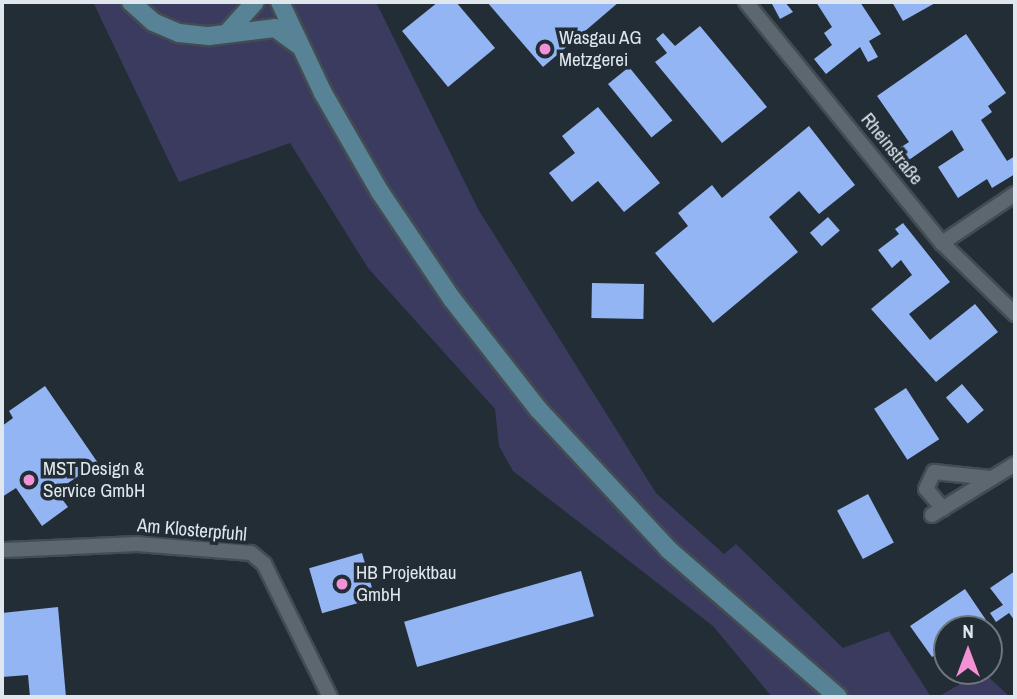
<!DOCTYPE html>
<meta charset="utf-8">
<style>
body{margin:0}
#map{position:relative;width:1017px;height:699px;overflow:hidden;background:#232d35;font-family:"Archivo Narrow",sans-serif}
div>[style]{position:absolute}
.green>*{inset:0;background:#3a3b5e}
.building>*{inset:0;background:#94b5f3;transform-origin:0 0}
.roads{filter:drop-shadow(2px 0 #434c52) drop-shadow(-2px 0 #434c52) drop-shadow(0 2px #434c52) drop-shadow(0 -2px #434c52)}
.minor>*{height:14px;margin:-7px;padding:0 7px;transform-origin:7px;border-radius:7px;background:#5c6770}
.secondary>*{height:18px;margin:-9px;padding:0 9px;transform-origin:9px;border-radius:9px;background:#588295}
.dots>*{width:19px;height:19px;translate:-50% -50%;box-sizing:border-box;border:4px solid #232d35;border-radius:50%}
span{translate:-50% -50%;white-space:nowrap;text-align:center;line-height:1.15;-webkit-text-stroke:7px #232d35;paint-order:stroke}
.poi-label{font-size:19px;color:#e0e7ec}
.left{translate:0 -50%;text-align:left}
.street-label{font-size:19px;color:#e0e7ec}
.frame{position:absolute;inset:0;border:4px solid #e0e7ec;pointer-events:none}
.north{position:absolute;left:933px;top:615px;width:70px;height:70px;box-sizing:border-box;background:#232d35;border:2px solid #6f777e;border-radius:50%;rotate:0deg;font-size:19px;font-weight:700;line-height:28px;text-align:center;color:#e0e7ec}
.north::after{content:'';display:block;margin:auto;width:24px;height:32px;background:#f391d6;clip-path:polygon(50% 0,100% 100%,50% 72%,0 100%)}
</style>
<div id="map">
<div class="green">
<div style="clip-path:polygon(93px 2px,376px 2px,478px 209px,656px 493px,724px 554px,736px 544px,843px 648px,889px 631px,931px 697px,772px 697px,713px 626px,513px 471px,499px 446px,495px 409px,368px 268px,290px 143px,179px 182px)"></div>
<div style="clip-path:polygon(982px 671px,1010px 697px,938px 697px)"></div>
</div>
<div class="building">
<div style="clip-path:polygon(438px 2px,456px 2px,495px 48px,448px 87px,402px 31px)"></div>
<div style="clip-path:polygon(487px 2px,619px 2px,543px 67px)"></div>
<div style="clip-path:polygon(771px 2px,785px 2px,793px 12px,780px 19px)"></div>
<div style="clip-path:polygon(816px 2px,860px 2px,881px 34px,869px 41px,878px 57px,868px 62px,860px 47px,826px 74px,814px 59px,832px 45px,824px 33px,832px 27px)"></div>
<div style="clip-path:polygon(892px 2px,937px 2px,903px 21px)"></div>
<div style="clip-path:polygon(700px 26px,767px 107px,722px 143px,655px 62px,667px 53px,656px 39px,663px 33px,675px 46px)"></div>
<div style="clip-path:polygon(966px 34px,1006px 93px,988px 106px,992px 112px,981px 120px,1007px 161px,1015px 156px,1015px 174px,992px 188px,987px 179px,958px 198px,938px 167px,964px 150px,952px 130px,906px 162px,898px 149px,909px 142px,877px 96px)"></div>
<div style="left:629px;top:67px;width:69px;height:27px;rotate:51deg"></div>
<div style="clip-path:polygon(598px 107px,660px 183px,624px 212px,598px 181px,572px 202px,549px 173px,575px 153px,562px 136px)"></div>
<div style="clip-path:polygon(809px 126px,855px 185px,819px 214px,799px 191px,769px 217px,798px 252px,713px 323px,655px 253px,688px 226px,678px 213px,712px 185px,722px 198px)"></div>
<div style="left:828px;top:217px;width:18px;height:24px;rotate:49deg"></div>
<div style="clip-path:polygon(903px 223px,950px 282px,909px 314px,930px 340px,975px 304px,998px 332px,936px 382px,871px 309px,912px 275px,901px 260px,892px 268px,878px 250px,899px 234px,895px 229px)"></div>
<div style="left:592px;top:283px;width:52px;height:35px;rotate:1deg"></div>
<div style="left:962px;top:384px;width:34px;height:21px;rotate:50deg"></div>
<div style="clip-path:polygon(45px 386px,98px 463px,56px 491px,68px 507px,42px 526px,16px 488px,2px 497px,2px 426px,13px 418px,9px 411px)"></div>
<div style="left:906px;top:388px;width:61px;height:38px;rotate:57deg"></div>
<div style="left:868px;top:494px;width:55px;height:35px;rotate:62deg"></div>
<div style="left:362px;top:553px;width:47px;height:55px;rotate:74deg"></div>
<div style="left:581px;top:571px;width:47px;height:184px;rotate:74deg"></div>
<div style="clip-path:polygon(1015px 571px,1015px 621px,1009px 613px,996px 622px,990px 613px,1003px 605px,990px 588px)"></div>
<div style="clip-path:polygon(965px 589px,986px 620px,973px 629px,947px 629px,947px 647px,932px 657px,910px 626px)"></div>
<div style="clip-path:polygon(58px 607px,66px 697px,30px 697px,28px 675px,2px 677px,2px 613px)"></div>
</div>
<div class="roads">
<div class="minor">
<div style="left:746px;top:2px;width:311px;rotate:50.9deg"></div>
<div style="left:942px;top:243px;width:102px;rotate:44.2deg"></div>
<div style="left:942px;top:243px;width:88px;rotate:-33.9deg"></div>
<div style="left:943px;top:509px;width:26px;rotate:-130deg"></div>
<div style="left:926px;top:489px;width:19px;rotate:-65deg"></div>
<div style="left:934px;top:472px;width:57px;rotate:6deg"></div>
<div style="left:932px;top:515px;width:97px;rotate:-31.6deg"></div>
<div style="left:6px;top:550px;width:131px;rotate:-2.6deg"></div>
<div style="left:137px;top:544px;width:114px;rotate:4.5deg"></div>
<div style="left:251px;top:553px;width:17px;rotate:40deg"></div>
<div style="left:264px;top:564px;width:148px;rotate:63.6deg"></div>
</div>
<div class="secondary">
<div style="left:131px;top:2px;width:30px;rotate:42deg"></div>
<div style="left:153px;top:22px;width:28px;rotate:23deg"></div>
<div style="left:179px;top:33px;width:30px;rotate:6deg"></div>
<div style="left:209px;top:36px;width:66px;rotate:-6.9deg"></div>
<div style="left:275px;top:28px;width:29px;rotate:36deg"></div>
<div style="left:280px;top:2px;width:101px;rotate:64.7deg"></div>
<div style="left:323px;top:93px;width:114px;rotate:60.1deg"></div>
<div style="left:380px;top:192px;width:129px;rotate:56.1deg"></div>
<div style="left:452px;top:299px;width:140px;rotate:52deg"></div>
<div style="left:538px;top:409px;width:192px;rotate:47.1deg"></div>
<div style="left:669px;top:550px;width:224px;rotate:41deg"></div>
<div style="left:228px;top:32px;width:40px;rotate:-48deg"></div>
</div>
</div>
<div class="dots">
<div style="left:545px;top:49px;background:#f391d6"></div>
<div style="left:29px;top:480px;background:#f391d6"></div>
<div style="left:342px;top:584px;background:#f391d6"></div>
</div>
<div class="poi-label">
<span class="left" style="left:559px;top:49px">Wasgau AG<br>Metzgerei</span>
<span class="left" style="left:43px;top:480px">MST Design &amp;<br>Service GmbH</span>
<span class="left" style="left:356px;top:584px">HB Projektbau<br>GmbH</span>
</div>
<div class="street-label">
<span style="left:892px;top:149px;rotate:51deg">Rheinstraße</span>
<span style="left:192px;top:530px;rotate:5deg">Am Klosterpfuhl</span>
</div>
<div class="frame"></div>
<div class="north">N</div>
</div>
